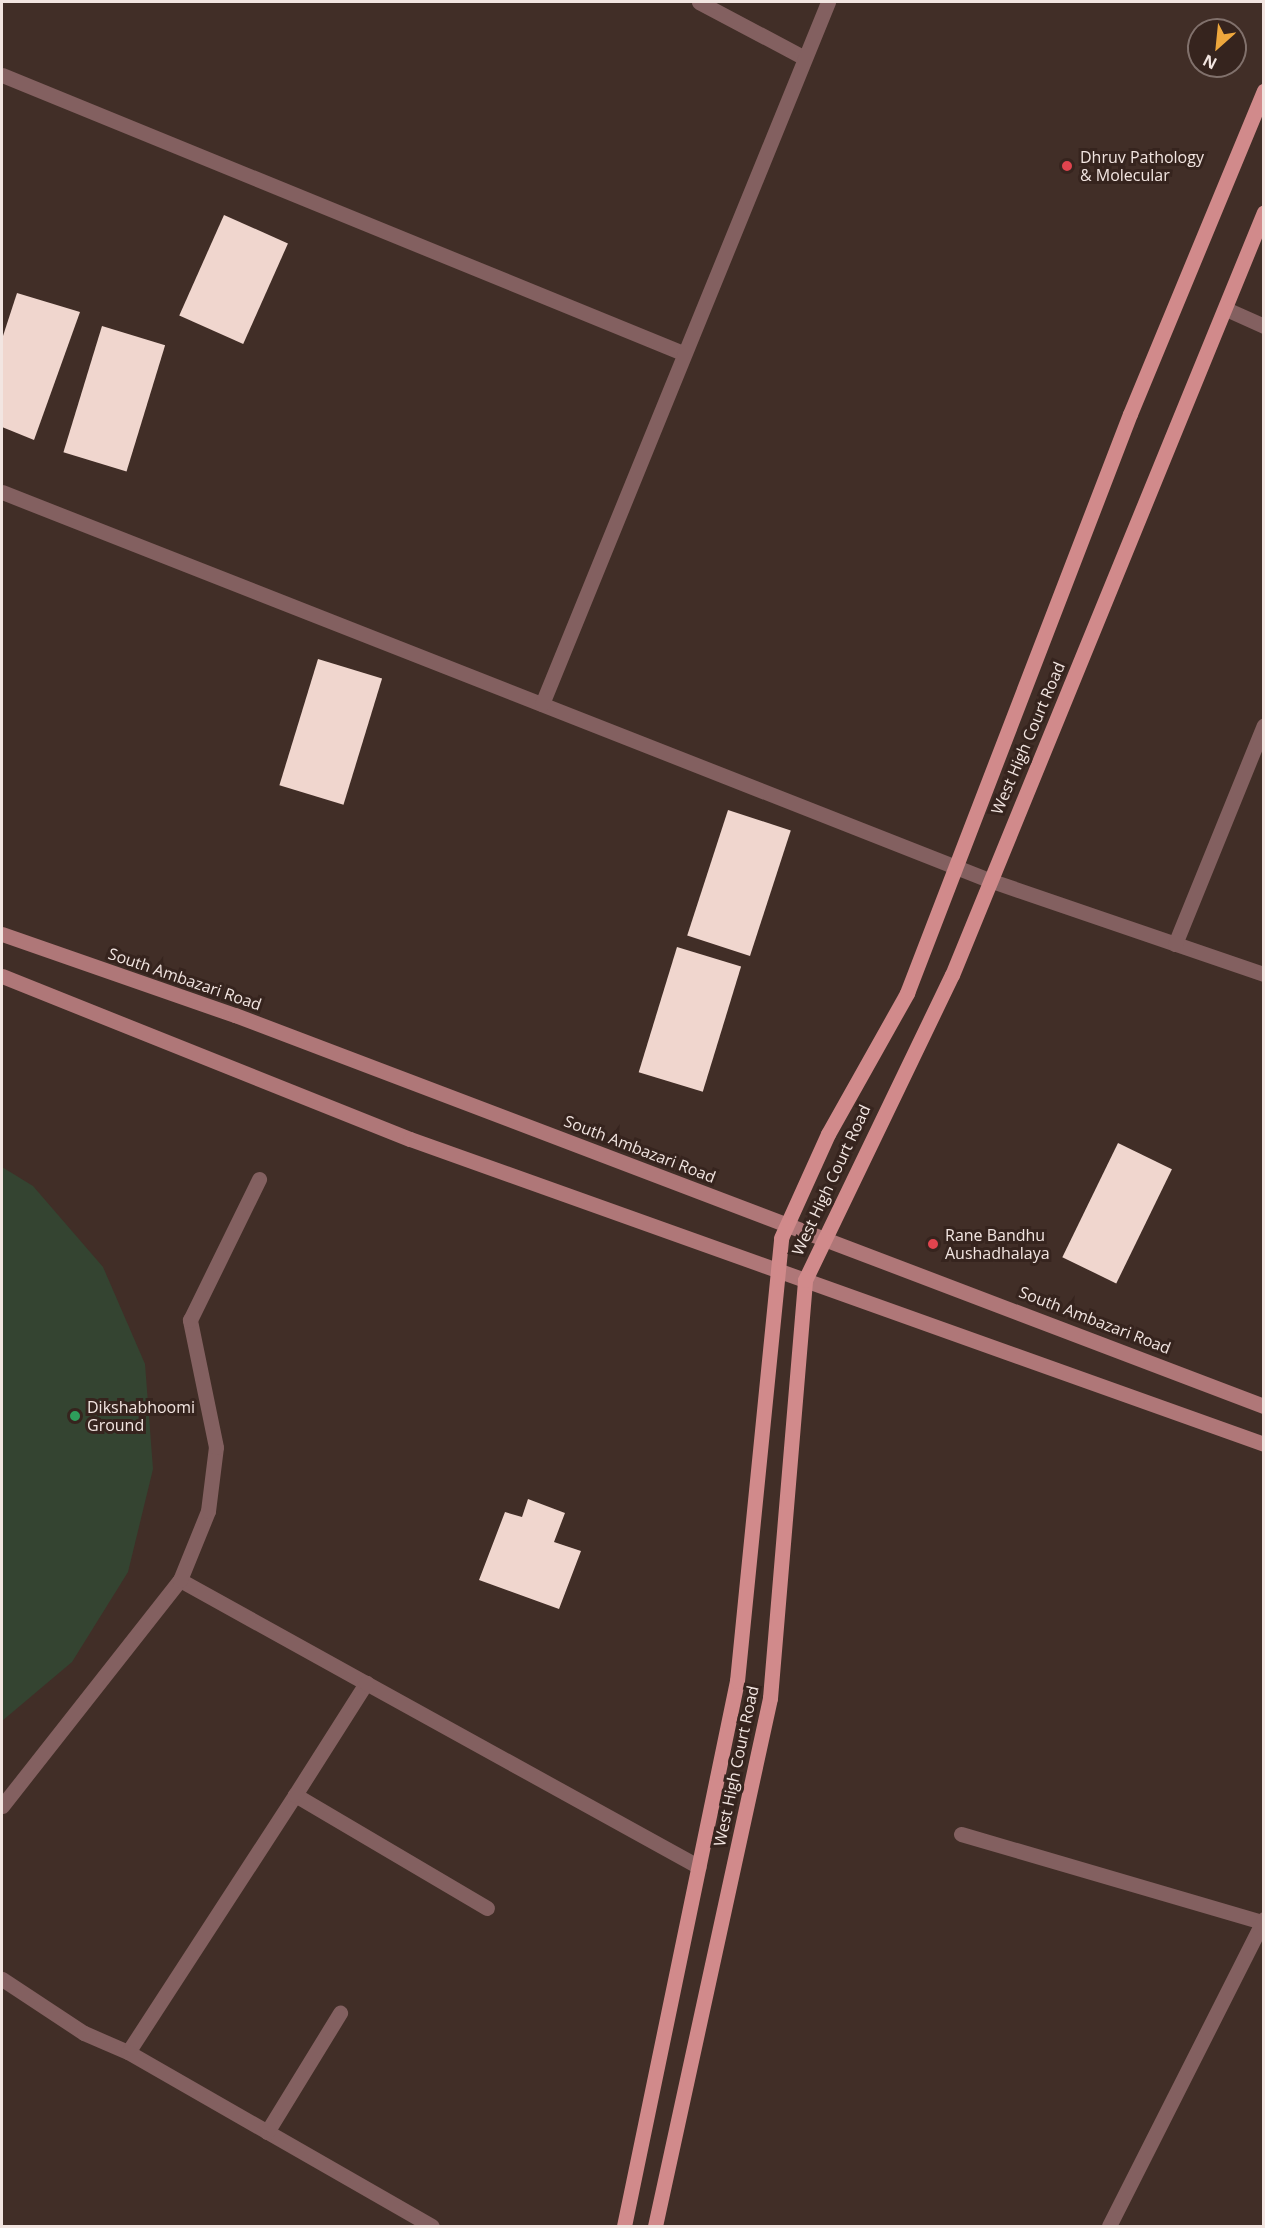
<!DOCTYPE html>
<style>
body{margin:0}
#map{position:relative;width:1265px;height:2228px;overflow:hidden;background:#412e27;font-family:"Open Sans",sans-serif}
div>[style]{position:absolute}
.green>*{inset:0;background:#344431}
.building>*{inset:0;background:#f0d6ce;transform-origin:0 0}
.lane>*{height:15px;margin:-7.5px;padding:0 7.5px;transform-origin:7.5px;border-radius:7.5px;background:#836060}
.street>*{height:15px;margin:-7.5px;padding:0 7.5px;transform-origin:7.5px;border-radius:7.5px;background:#836060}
.secondary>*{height:15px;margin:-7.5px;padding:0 7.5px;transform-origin:7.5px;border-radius:7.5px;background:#af7778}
.primary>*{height:15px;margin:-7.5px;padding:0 7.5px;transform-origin:7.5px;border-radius:7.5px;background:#d18a8b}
.dots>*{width:16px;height:16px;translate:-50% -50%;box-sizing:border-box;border:3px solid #36241e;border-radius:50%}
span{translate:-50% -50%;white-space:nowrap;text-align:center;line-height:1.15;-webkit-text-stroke:6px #36241e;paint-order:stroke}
.poi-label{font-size:16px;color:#f2e5e1}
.left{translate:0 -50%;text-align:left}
.street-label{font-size:16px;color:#f2e5e1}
.frame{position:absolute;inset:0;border:3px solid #f2e5e1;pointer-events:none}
.north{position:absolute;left:1187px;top:18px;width:60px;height:60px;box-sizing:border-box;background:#36241e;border:2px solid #81716c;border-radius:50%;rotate:207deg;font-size:16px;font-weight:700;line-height:24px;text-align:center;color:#f2e5e1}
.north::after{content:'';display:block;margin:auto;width:21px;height:27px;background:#eea73d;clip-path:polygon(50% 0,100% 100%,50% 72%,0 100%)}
</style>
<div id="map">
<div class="green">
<div style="clip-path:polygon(2px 1167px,33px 1186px,103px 1267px,145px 1364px,153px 1469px,128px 1572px,72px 1662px,2px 1721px)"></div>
</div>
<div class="building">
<div style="left:224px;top:215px;width:70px;height:110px;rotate:24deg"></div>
<div style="clip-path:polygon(17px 293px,80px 312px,34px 440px,2px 427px,2px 339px)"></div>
<div style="left:102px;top:326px;width:66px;height:132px;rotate:17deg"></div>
<div style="left:318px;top:659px;width:67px;height:132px;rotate:17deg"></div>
<div style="left:728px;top:810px;width:66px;height:132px;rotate:18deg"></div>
<div style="left:677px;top:947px;width:67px;height:131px;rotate:17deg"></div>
<div style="left:1118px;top:1143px;width:60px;height:127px;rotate:26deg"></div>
<div style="clip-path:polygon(528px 1499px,565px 1513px,554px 1542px,581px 1551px,559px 1609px,479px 1580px,505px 1512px,522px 1517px)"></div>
</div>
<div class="lane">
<div style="left:180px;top:1580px;width:213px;rotate:29deg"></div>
<div style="left:2px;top:1806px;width:288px;rotate:-51.8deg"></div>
<div style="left:180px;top:1580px;width:74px;rotate:-67.9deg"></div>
<div style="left:208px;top:1511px;width:64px;rotate:-82.9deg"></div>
<div style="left:216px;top:1447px;width:130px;rotate:-101.6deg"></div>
<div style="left:190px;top:1320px;width:157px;rotate:-63.9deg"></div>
<div style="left:2px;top:1979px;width:98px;rotate:33.4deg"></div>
<div style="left:84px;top:2033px;width:48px;rotate:23.4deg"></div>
</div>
<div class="street">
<div style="left:699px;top:2px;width:115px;rotate:27.9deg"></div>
<div style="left:2px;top:75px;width:736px;rotate:22.21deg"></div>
<div style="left:1226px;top:309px;width:42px;rotate:24.1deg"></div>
<div style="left:2px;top:492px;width:1061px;rotate:21.46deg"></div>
<div style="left:989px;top:880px;width:291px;rotate:18.9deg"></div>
<div style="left:542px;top:704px;width:758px;rotate:-67.83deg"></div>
<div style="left:1175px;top:944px;width:236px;rotate:-67.9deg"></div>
<div style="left:295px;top:1795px;width:306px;rotate:123deg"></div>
<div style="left:128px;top:2052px;width:350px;rotate:29.8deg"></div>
<div style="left:961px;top:1834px;width:314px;rotate:16.3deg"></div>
<div style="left:487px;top:1908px;width:223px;rotate:-149.5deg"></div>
<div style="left:295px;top:1795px;width:133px;rotate:-57.6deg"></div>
<div style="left:366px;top:1683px;width:380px;rotate:28.9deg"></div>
<div style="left:267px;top:2132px;width:140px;rotate:-58.5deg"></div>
<div style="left:1109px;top:2226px;width:344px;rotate:-63.2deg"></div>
</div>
<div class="secondary">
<div style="left:2px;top:934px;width:247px;rotate:19.2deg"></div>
<div style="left:235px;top:1015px;width:1101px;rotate:20.81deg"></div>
<div style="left:2px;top:976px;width:439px;rotate:21.8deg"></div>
<div style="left:410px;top:1139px;width:907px;rotate:19.65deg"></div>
</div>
<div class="primary">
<div style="left:624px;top:2226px;width:557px;rotate:-78.29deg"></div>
<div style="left:737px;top:1681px;width:445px;rotate:-84.3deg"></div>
<div style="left:781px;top:1238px;width:114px;rotate:-65.7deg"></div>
<div style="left:828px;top:1134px;width:162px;rotate:-60.7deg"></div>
<div style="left:907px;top:993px;width:620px;rotate:-68.94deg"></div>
<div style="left:1130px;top:414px;width:350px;rotate:-67.5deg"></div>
<div style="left:655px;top:2226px;width:540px;rotate:-77.71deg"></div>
<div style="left:770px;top:1698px;width:419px;rotate:-85.2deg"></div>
<div style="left:805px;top:1280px;width:339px;rotate:-64.3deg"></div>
<div style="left:952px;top:975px;width:824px;rotate:-67.76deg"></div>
</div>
<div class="dots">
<div style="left:1067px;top:166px;background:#e0444e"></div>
<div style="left:933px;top:1244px;background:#e0444e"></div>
<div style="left:75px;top:1416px;background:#2e9e5b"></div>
</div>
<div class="poi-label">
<span class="left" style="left:1080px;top:166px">Dhruv Pathology<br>&amp; Molecular</span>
<span class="left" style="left:945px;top:1244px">Rane Bandhu<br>Aushadhalaya</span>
<span class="left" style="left:87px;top:1416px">Dikshabhoomi<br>Ground</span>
</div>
<div class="street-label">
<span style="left:1028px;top:738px;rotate:-67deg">West High Court Road</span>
<span style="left:185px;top:979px;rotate:19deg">South Ambazari Road</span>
<span style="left:640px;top:1149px;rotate:21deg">South Ambazari Road</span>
<span style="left:831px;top:1180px;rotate:-65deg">West High Court Road</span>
<span style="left:1095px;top:1320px;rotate:21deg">South Ambazari Road</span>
<span style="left:736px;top:1766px;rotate:-78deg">West High Court Road</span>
</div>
<div class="frame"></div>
<div class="north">N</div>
</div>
